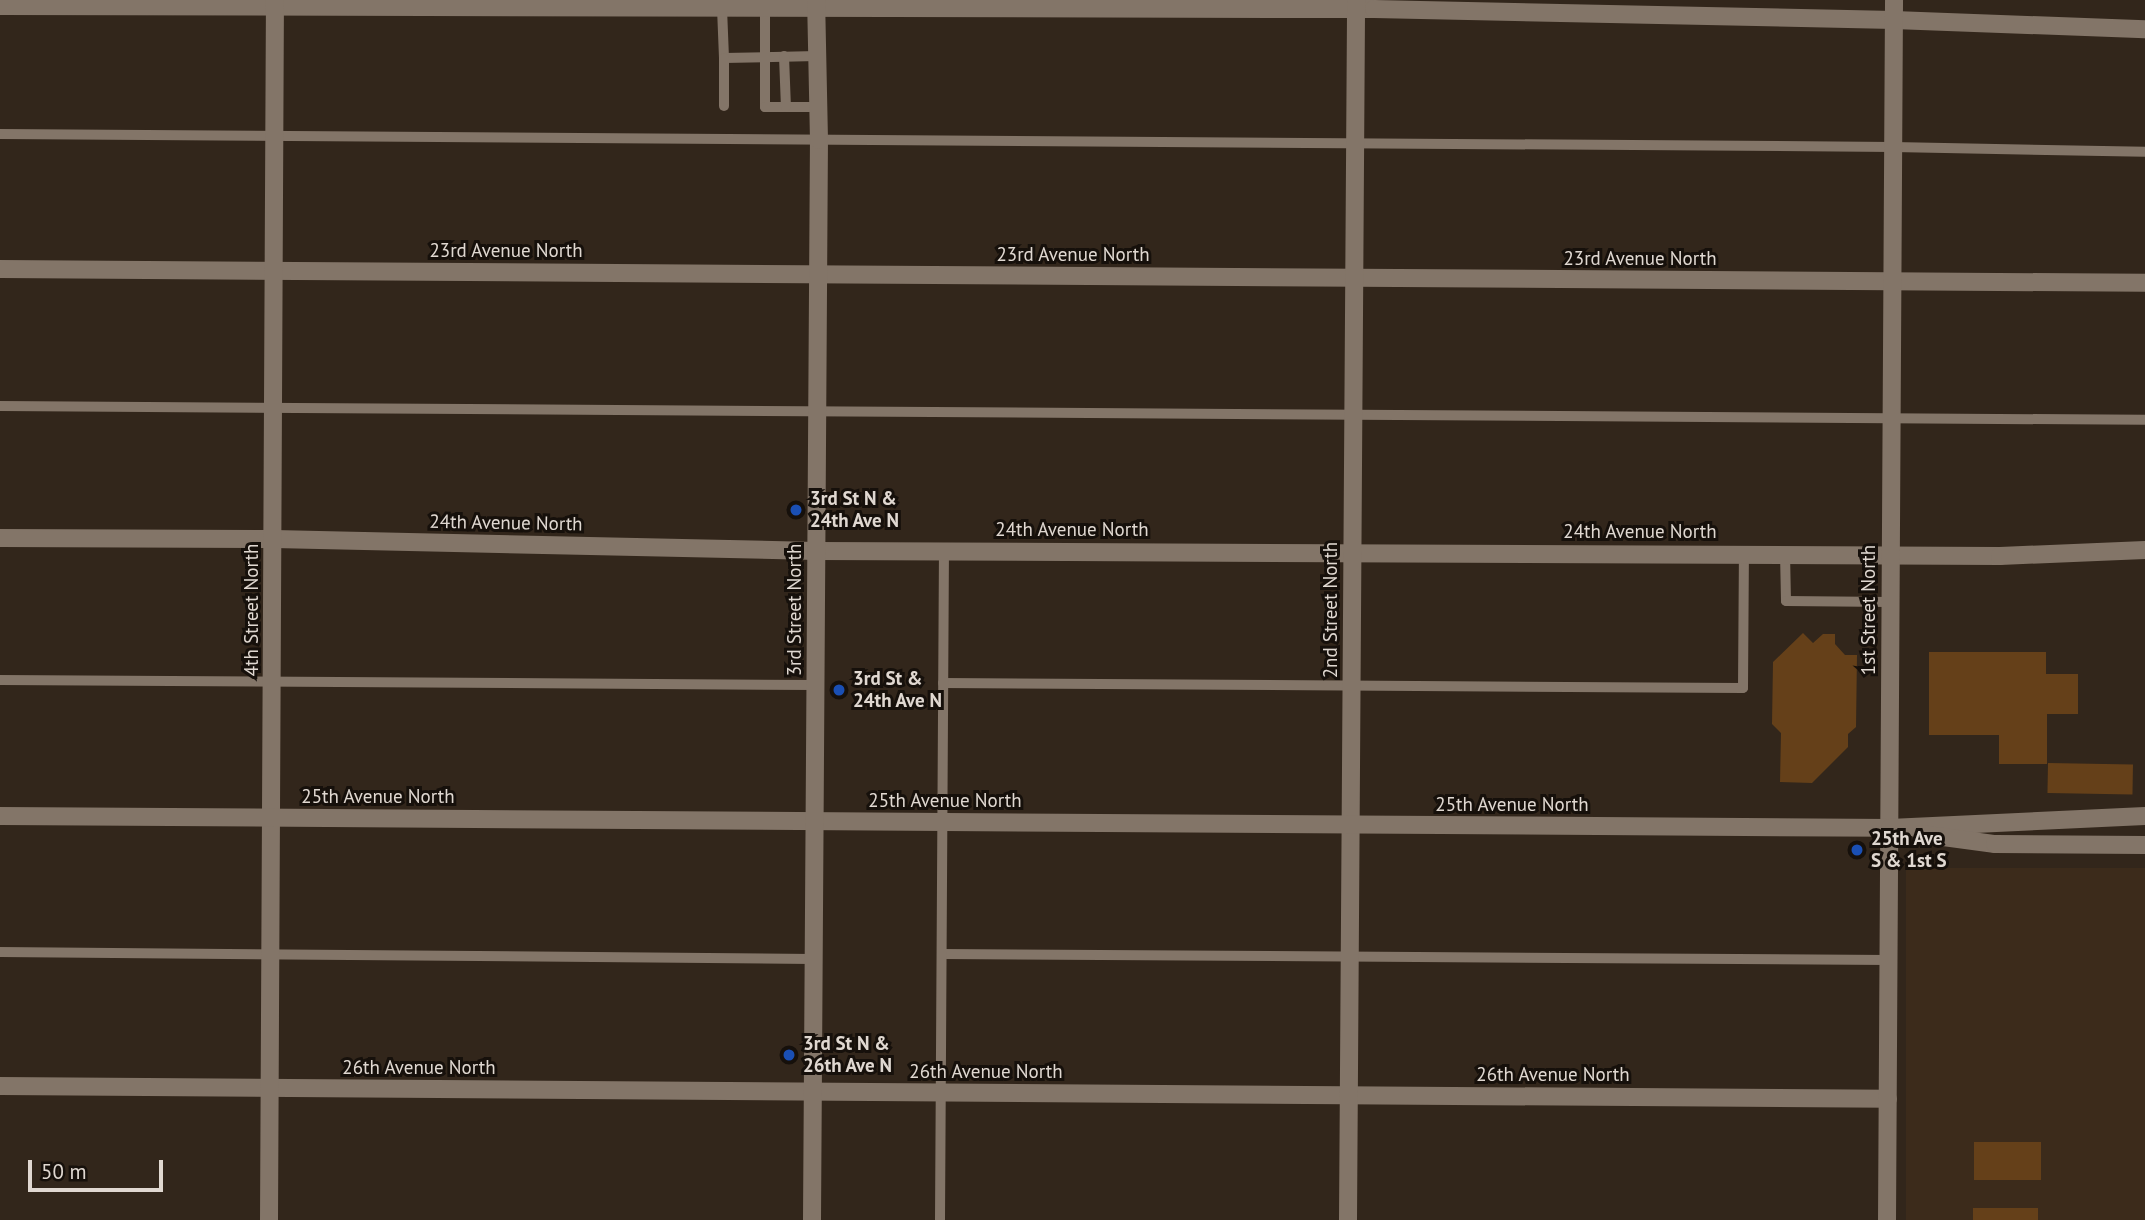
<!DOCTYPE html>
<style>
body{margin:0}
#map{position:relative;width:2145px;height:1220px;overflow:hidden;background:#32261b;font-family:"PT Sans",sans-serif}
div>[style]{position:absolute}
.built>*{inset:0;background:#3c2b1b;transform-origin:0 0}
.building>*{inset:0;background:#654019;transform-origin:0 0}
.lane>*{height:10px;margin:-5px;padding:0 5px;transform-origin:5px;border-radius:5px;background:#837568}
.street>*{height:18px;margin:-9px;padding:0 9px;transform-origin:9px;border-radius:9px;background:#837568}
.secondary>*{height:18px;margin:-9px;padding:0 9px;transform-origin:9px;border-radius:9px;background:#837568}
.dots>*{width:19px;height:19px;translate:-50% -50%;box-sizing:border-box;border:4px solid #16100b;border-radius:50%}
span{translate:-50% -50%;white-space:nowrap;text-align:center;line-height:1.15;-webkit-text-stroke:6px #16100b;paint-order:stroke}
.street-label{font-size:19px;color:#e0d8d1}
.poi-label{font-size:19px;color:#e0d8d1;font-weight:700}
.left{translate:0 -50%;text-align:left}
.scale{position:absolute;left:28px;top:1160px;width:135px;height:32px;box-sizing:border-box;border:4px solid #e0d8d1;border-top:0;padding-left:9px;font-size:21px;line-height:24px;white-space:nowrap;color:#e0d8d1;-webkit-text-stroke:5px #16100b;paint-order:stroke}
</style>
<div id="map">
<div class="built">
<div style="left:1906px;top:868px;width:239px;height:352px"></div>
</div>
<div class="building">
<div style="clip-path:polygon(1803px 633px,1813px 643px,1823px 634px,1835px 634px,1835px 644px,1845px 655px,1857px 655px,1856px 727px,1848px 734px,1848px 747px,1812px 783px,1780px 782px,1781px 733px,1772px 724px,1773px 662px)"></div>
<div style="clip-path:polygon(1929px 652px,2046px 652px,2046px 674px,2078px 674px,2078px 714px,2047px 714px,2047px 764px,1999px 764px,1999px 735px,1929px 735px)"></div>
<div style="left:2048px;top:763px;width:85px;height:30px;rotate:1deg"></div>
<div style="left:1974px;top:1142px;width:67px;height:38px"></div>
<div style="left:1973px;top:1208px;width:65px;height:12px"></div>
</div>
<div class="lane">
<div style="left:722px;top:8px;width:50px;rotate:87.7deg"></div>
<div style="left:724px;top:58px;width:93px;rotate:-1.2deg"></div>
<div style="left:765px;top:8px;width:99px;rotate:90deg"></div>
<div style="left:765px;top:107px;width:53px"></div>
<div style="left:784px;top:56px;width:51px;rotate:87.8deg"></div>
<div style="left:724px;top:58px;width:48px;rotate:90deg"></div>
<div style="left:0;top:134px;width:1893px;rotate:0.39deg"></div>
<div style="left:1893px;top:147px;width:252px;rotate:1.1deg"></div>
<div style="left:0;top:406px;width:2145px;rotate:0.37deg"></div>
<div style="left:1785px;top:553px;width:48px;rotate:88.8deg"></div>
<div style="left:1786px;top:601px;width:104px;rotate:0.6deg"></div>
<div style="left:0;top:680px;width:815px;rotate:0.35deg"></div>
<div style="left:943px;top:683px;width:800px;rotate:0.36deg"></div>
<div style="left:1743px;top:688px;width:135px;rotate:-89.6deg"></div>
<div style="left:0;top:952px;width:813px;rotate:0.49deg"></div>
<div style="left:942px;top:954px;width:947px;rotate:0.36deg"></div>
<div style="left:940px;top:1220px;width:669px;rotate:-89.66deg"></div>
</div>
<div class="street">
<div style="left:0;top:6px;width:1374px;rotate:0.13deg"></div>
<div style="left:1374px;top:9px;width:520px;rotate:1.21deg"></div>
<div style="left:1894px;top:20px;width:251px;rotate:2.1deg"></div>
<div style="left:0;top:269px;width:2145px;rotate:0.37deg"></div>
<div style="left:0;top:538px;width:274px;rotate:0.2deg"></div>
<div style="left:274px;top:539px;width:542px;rotate:1.27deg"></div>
<div style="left:816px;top:551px;width:1184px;rotate:0.24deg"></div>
<div style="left:2000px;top:556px;width:145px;rotate:-2.4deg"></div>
<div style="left:0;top:1086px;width:1888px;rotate:0.39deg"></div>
<div style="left:269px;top:1220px;width:1220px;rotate:-89.72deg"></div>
<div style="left:1348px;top:1220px;width:1220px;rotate:-89.62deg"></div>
<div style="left:1887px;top:1220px;width:1220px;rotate:-89.67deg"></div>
</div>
<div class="secondary">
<div style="left:0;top:816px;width:1890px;rotate:0.36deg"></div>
<div style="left:1890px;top:828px;width:255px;rotate:-2.7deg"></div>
<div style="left:1921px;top:834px;width:75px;rotate:7.7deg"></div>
<div style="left:1995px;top:844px;width:150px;rotate:0.4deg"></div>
<div style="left:812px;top:1220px;width:1080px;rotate:-89.63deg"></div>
<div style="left:819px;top:140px;width:140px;rotate:-91.2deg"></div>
</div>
<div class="dots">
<div style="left:796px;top:510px;background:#1a4fb4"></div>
<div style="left:839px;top:690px;background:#1a4fb4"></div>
<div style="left:1857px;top:850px;background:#1a4fb4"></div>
<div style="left:789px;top:1055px;background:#1a4fb4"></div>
</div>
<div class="street-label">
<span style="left:506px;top:251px">23rd Avenue North</span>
<span style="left:1073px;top:255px">23rd Avenue North</span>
<span style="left:1640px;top:259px">23rd Avenue North</span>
<span style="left:506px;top:523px;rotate:1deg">24th Avenue North</span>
<span style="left:1072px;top:530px">24th Avenue North</span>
<span style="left:1640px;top:532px">24th Avenue North</span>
<span style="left:252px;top:610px;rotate:-90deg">4th Street North</span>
<span style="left:795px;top:610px;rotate:-90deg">3rd Street North</span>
<span style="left:1331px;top:610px;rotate:-90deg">2nd Street North</span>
<span style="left:1869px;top:610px;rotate:-90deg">1st Street North</span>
<span style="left:378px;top:797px">25th Avenue North</span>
<span style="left:945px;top:801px">25th Avenue North</span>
<span style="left:1512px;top:805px">25th Avenue North</span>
<span style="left:419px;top:1068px">26th Avenue North</span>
<span style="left:986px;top:1072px">26th Avenue North</span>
<span style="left:1553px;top:1075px">26th Avenue North</span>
</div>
<div class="poi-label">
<span class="left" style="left:810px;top:510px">3rd St N &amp;<br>24th Ave N</span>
<span class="left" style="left:853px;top:690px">3rd St &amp;<br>24th Ave N</span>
<span class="left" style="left:1871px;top:850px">25th Ave<br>S &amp; 1st S</span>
<span class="left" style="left:803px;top:1055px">3rd St N &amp;<br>26th Ave N</span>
</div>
<div class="scale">50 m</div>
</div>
